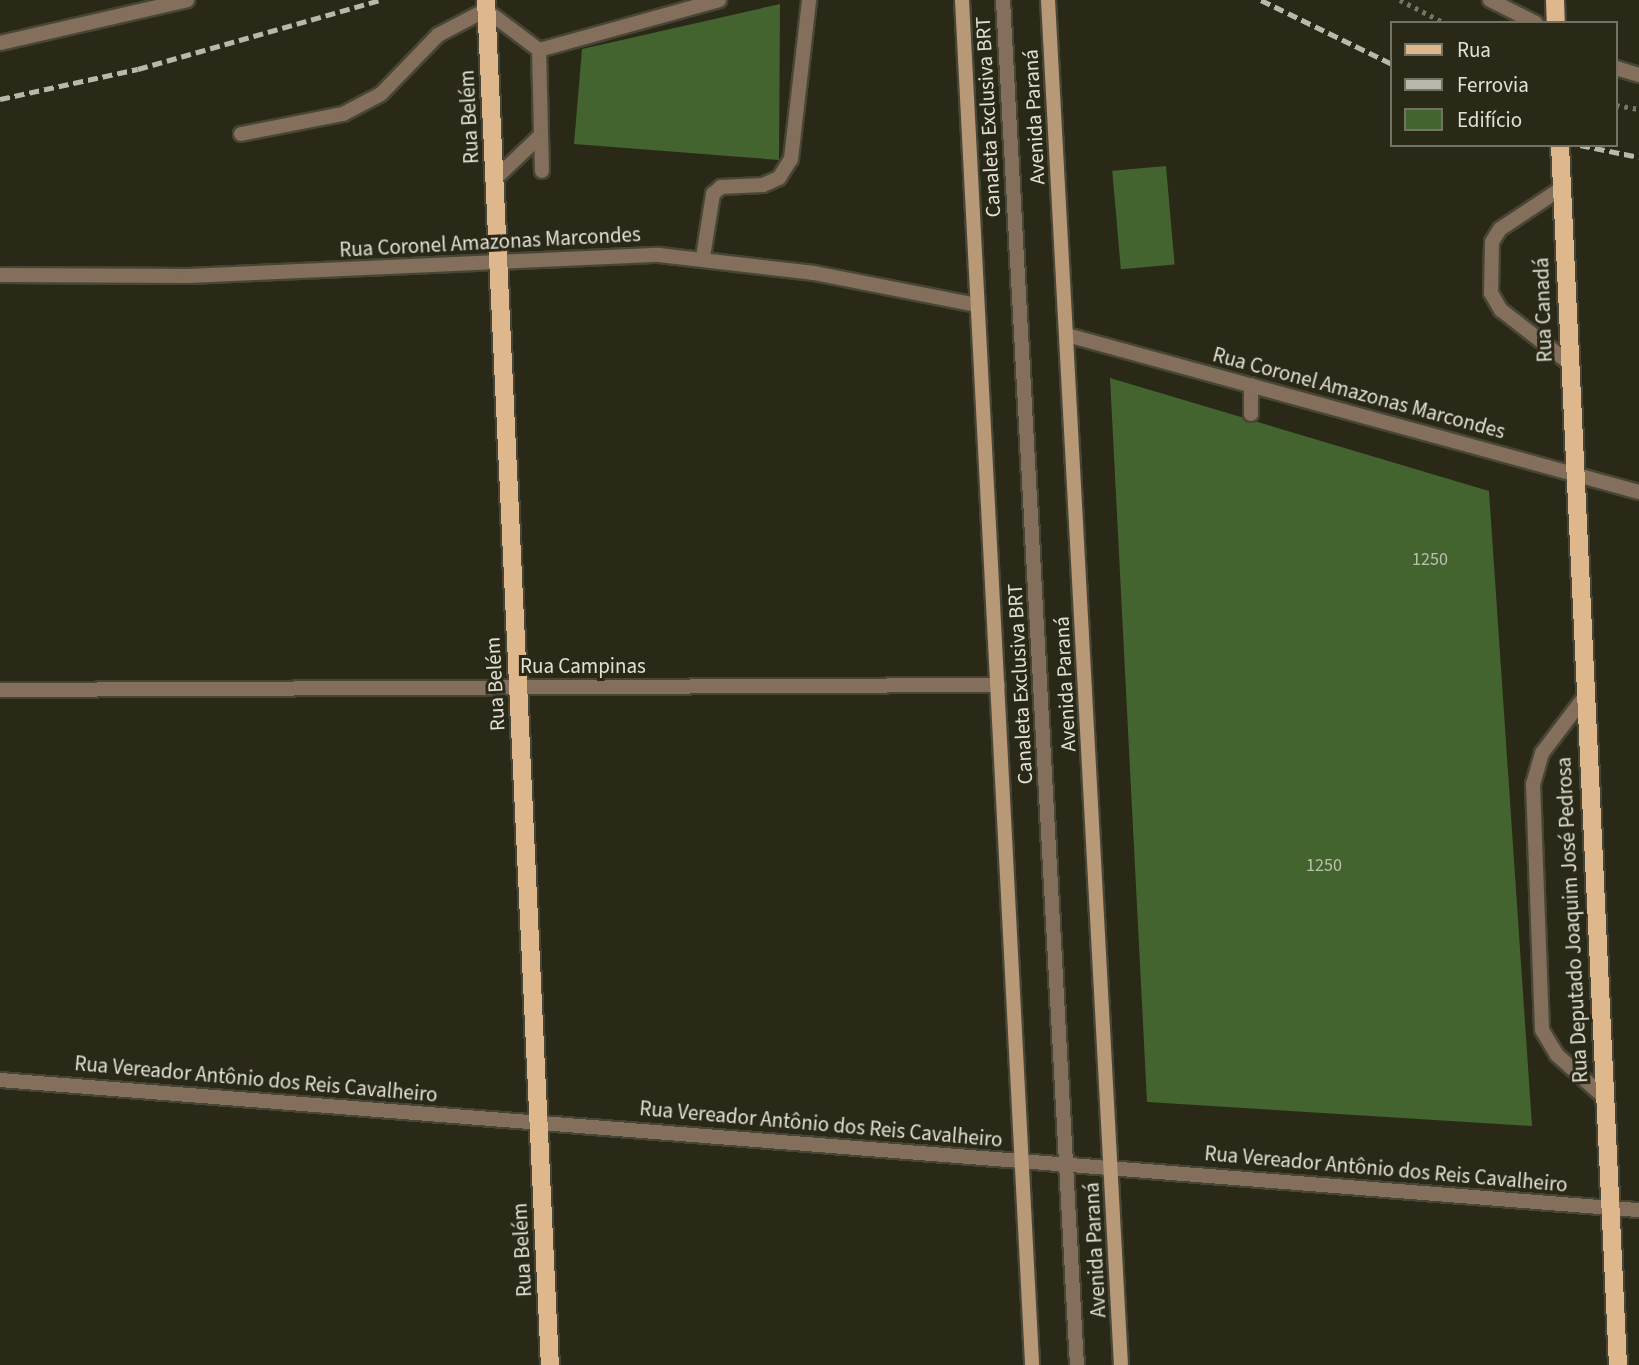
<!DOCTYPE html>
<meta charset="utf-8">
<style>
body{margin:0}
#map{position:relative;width:1639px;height:1365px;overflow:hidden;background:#2a2817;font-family:"Source Sans 3",sans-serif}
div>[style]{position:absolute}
.building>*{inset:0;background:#43632f;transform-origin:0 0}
.path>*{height:4.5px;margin-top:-2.25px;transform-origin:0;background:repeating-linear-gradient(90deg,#767566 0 3.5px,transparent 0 8.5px)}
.roads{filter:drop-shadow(2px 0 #474636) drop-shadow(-2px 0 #474636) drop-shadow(0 2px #474636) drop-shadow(0 -2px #474636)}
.lane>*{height:14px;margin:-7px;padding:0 7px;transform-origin:7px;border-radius:7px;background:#836f5b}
.street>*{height:14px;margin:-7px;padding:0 7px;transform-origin:7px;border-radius:7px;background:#836f5b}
.secondary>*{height:14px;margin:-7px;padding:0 7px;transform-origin:7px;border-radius:7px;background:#b79877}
.primary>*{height:18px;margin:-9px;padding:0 9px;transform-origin:9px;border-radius:9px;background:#dfb78c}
.rail>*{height:5px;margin-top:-2.5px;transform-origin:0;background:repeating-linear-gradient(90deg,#b9b8ac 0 10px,transparent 0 15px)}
span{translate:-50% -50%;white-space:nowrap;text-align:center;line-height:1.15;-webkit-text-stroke:6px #2a2817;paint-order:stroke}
.number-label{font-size:18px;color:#bac2ac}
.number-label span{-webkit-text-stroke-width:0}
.street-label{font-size:21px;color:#e2e1d6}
.legend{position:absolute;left:1390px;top:21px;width:228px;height:126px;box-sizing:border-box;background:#2a2817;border:2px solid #747263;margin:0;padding:9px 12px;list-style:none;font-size:21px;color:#e2e1d6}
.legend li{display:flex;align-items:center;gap:14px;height:35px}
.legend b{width:35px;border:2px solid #747263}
</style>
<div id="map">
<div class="building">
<div style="clip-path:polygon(780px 4px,779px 160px,574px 144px,582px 49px)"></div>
<div style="left:1166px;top:166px;width:99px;height:54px;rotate:85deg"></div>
<div style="clip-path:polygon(1110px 378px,1489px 491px,1532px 1126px,1147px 1102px)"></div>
</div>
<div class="path">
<div style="left:1400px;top:0;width:51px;rotate:27.1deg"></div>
<div style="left:1616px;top:105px;width:23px;rotate:10deg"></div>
</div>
<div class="roads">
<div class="lane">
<div style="left:1003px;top:0;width:1367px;rotate:86.9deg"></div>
<div style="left:539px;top:50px;width:187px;rotate:-15.5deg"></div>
<div style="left:539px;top:50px;width:121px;rotate:88.6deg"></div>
<div style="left:241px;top:134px;width:104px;rotate:-11.1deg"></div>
<div style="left:343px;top:114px;width:43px;rotate:-27.8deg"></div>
<div style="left:381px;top:94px;width:82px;rotate:-46deg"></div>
<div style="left:438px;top:35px;width:54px;rotate:-27.5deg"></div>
<div style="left:486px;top:10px;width:66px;rotate:37deg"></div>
<div style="left:494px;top:180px;width:65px;rotate:-43.8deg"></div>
<div style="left:1562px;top:188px;width:74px;rotate:146.5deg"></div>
<div style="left:1500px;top:229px;width:15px;rotate:122deg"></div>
<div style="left:1492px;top:242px;width:51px;rotate:91.1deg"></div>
<div style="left:1491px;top:293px;width:20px;rotate:60deg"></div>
<div style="left:1501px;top:310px;width:85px;rotate:37.8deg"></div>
<div style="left:703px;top:257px;width:64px;rotate:-81deg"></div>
<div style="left:713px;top:194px;width:11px;rotate:-41deg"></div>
<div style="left:721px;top:187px;width:42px;rotate:-2.7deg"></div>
<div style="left:763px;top:185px;width:17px;rotate:-24deg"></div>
<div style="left:779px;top:178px;width:22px;rotate:-58deg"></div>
<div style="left:791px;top:159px;width:160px;rotate:-83.5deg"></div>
<div style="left:1251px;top:385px;width:29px;rotate:90deg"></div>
<div style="left:1583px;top:699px;width:68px;rotate:127.2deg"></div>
<div style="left:1542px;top:753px;width:32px;rotate:106deg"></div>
<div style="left:1533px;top:784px;width:246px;rotate:87.9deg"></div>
<div style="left:1542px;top:1030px;width:29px;rotate:59deg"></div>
<div style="left:1557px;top:1055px;width:63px;rotate:41.8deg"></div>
</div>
<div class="street">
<div style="left:1490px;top:0;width:51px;rotate:26.6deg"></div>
<div style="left:0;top:43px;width:192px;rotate:-12.9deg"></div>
<div style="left:1616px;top:68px;width:24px;rotate:17deg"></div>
<div style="left:0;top:275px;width:189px;rotate:0.3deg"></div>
<div style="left:189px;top:276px;width:470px;rotate:-2.6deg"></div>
<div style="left:659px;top:255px;width:156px;rotate:6.6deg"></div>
<div style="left:814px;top:273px;width:166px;rotate:11.1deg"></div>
<div style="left:1067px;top:335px;width:593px;rotate:15.35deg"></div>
<div style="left:0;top:690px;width:998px;rotate:-0.29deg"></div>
<div style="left:0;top:1080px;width:1644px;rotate:4.54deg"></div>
</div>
<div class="secondary">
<div style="left:962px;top:0;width:1367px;rotate:87.06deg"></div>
<div style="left:1048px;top:0;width:1367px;rotate:86.94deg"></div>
</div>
<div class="primary">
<div style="left:486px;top:0;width:1366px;rotate:87.32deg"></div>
<div style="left:1555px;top:0;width:23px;rotate:88deg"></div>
<div style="left:1560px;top:145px;width:1221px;rotate:87.28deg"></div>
</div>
</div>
<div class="rail">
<div style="left:1261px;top:0;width:146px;rotate:26deg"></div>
<div style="left:0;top:99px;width:141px;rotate:-12.3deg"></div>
<div style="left:138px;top:69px;width:253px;rotate:-15.9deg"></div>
<div style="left:1580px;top:145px;width:60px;rotate:11.5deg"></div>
</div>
<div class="number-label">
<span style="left:1430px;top:560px">1250</span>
<span style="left:1324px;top:866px">1250</span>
</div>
<div class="street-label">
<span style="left:469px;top:117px;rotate:-93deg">Rua Belém</span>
<span style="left:988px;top:117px;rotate:-93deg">Canaleta Exclusiva BRT</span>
<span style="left:1034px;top:117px;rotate:-93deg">Avenida Paraná</span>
<span style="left:490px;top:242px;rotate:-3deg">Rua Coronel Amazonas Marcondes</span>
<span style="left:1543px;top:310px;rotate:-92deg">Rua Canadá</span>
<span style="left:1359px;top:393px;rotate:15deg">Rua Coronel Amazonas Marcondes</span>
<span style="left:583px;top:666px">Rua Campinas</span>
<span style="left:495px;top:684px;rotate:-93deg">Rua Belém</span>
<span style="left:1020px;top:684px;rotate:-93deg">Canaleta Exclusiva BRT</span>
<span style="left:1065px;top:684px;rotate:-93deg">Avenida Paraná</span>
<span style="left:1572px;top:920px;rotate:-93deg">Rua Deputado Joaquim José Pedrosa</span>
<span style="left:256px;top:1079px;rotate:5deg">Rua Vereador Antônio dos Reis Cavalheiro</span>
<span style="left:821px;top:1124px;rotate:5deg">Rua Vereador Antônio dos Reis Cavalheiro</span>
<span style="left:1386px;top:1169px;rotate:5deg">Rua Vereador Antônio dos Reis Cavalheiro</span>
<span style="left:522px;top:1250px;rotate:-93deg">Rua Belém</span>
<span style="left:1095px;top:1250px;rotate:-93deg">Avenida Paraná</span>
</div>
<ul class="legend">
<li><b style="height:9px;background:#dfb78c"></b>Rua</li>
<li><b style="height:9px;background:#b9b8ac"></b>Ferrovia</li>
<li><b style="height:19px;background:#43632f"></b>Edifício</li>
</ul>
</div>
